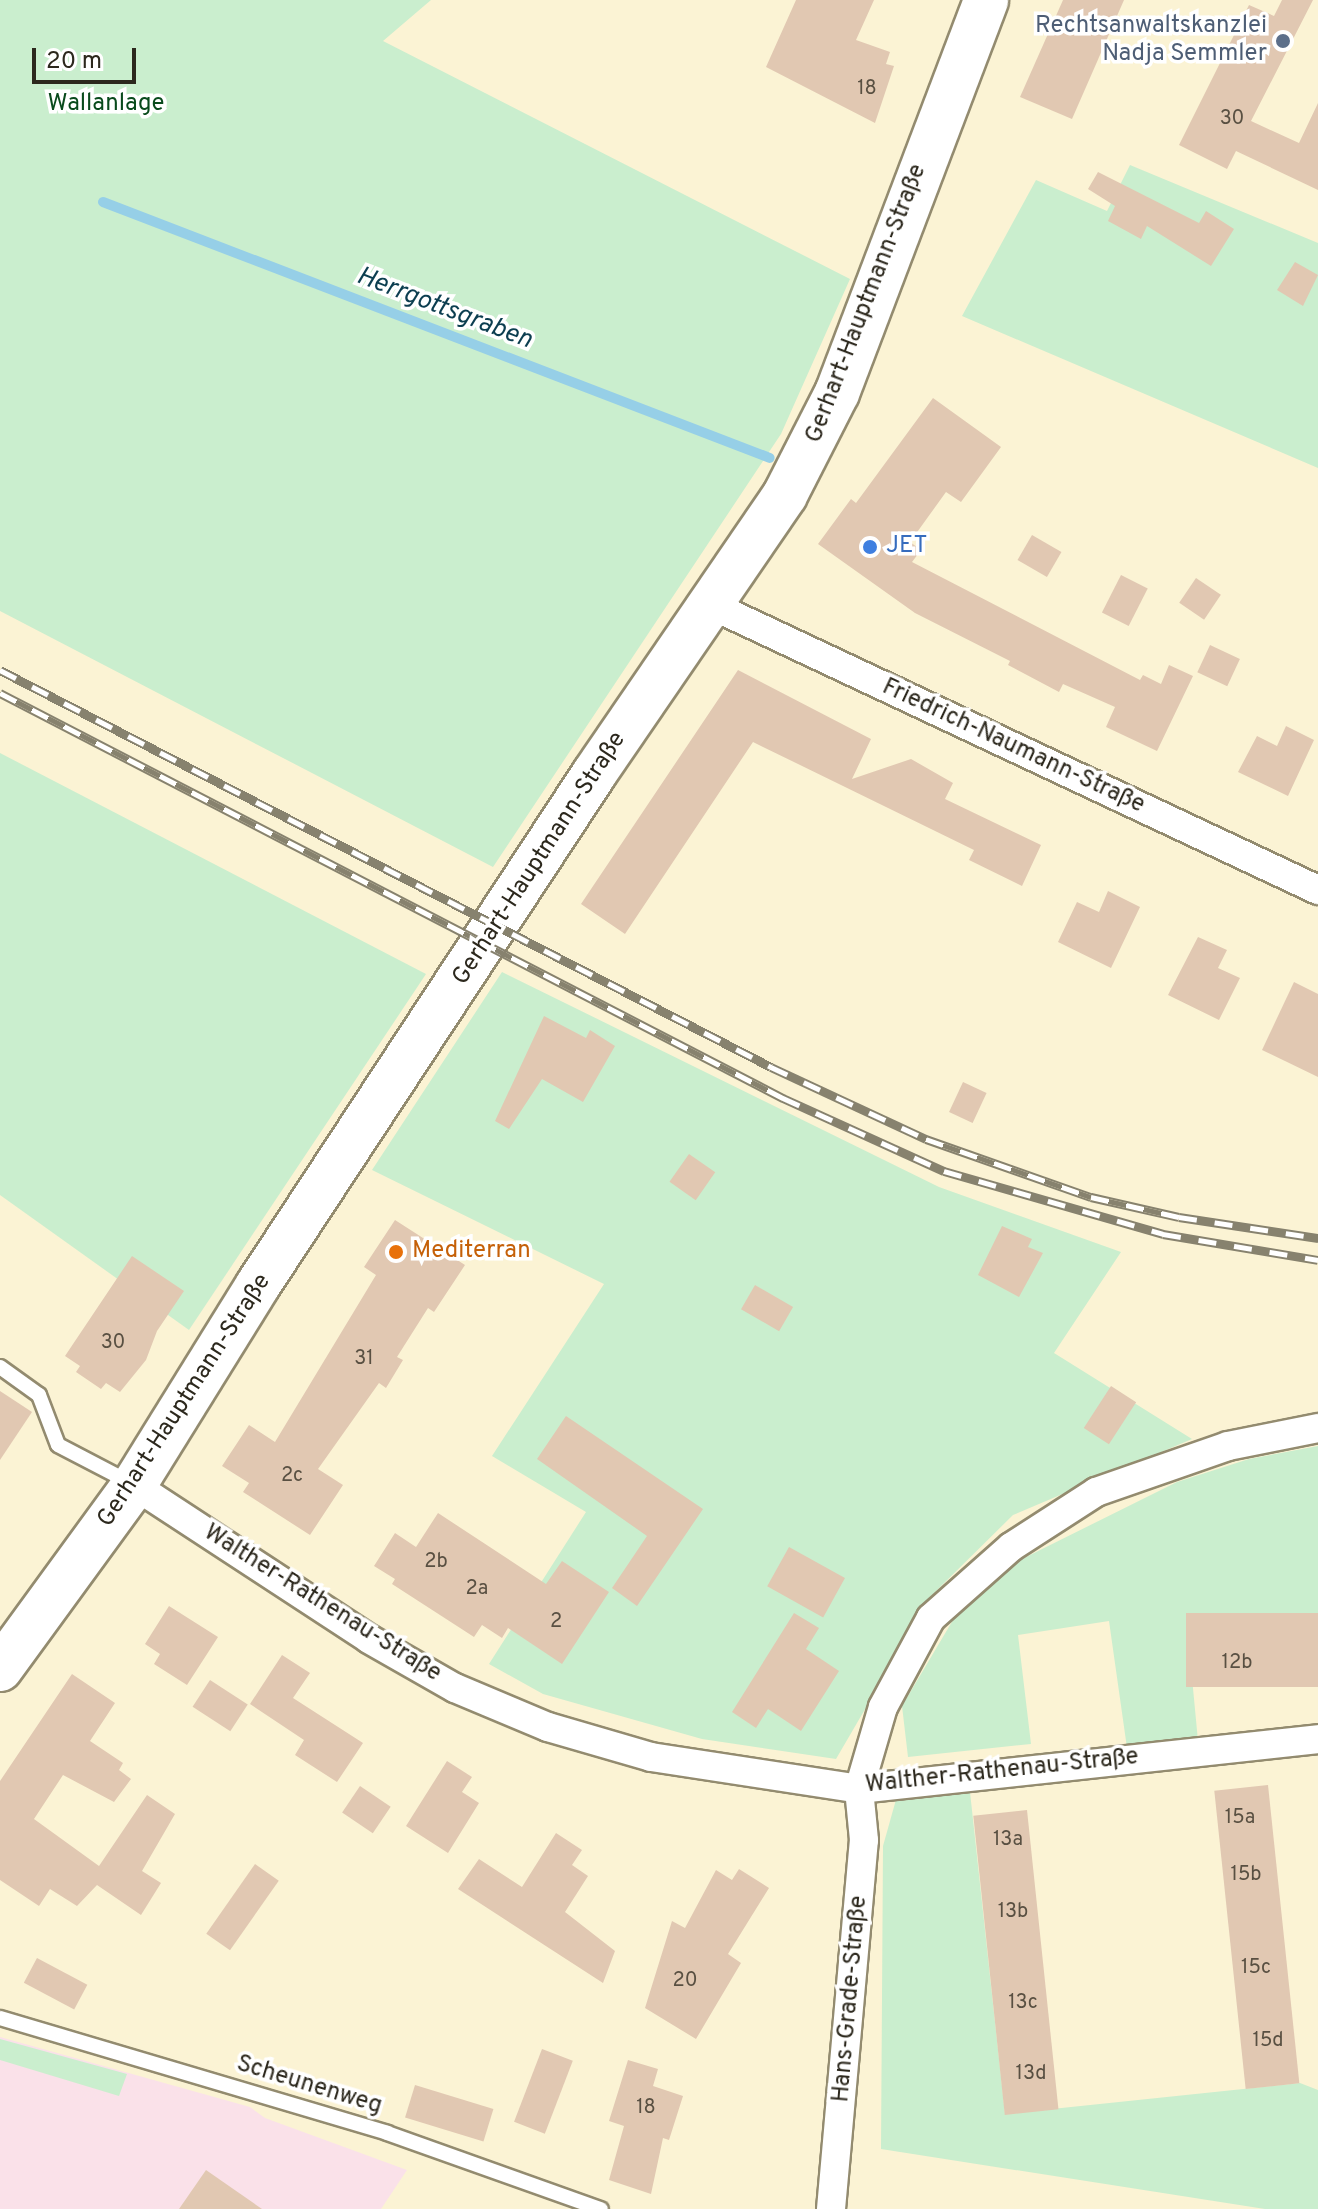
<!DOCTYPE html>
<meta charset="utf-8">
<style>
body{margin:0}
#map{position:relative;width:1318px;height:2209px;overflow:hidden;background:#fbf3d4;font-family:Overpass,sans-serif}
div>[style]{position:absolute}
.commercial>*{inset:0;background:#fae1e9}
.green>*{inset:0;background:#caeece}
.stream>*{height:10px;margin:-5px;padding:0 5px;transform-origin:5px;border-radius:5px;background:#96cfe7}
.building>*{inset:0;background:#e1c8b2;transform-origin:0 0}
.roads{filter:drop-shadow(2px 0 #938b6f) drop-shadow(-2px 0 #938b6f) drop-shadow(0 2px #938b6f) drop-shadow(0 -2px #938b6f)}
.lane>*{height:14px;margin:-7px;padding:0 7px;transform-origin:7px;border-radius:7px;background:#fff}
.street>*{height:28px;margin:-14px;padding:0 14px;transform-origin:14px;border-radius:14px;background:#fff}
.primary>*{height:44px;margin:-22px;padding:0 22px;transform-origin:22px;border-radius:22px;background:#fff}
.rail>*{height:9px;margin-top:-4.5px;transform-origin:0;background:repeating-linear-gradient(90deg,#fff 0 18px,#87826e 0 36px);box-sizing:border-box;border-block:2px solid #87826e}
.dots>*{width:22px;height:22px;translate:-50% -50%;box-sizing:border-box;border:4px solid #fff;border-radius:50%}
span{translate:-50% -50%;white-space:nowrap;text-align:center;line-height:1.15;-webkit-text-stroke:7px #fff;paint-order:stroke}
.number-label{font-size:20px;color:#595042}
.number-label span{-webkit-text-stroke-width:0}
.service-label{font-size:24px;color:#4e5e75}
.right{translate:-100% -50%;text-align:right}
.park-label{font-size:24px;color:#094a1c}
.street-label{font-size:24px;color:#2c281d}
.shop-label{font-size:24px;color:#366cbe}
.left{translate:0 -50%;text-align:left}
.food-label{font-size:24px;color:#c56008}
.water-label{font-size:26px;color:#0c3e50;font-style:italic}
.scale{position:absolute;left:32px;top:48px;width:104px;height:36px;box-sizing:border-box;border:4px solid #2c281d;border-top:0;padding-left:10px;font-size:24px;line-height:28px;white-space:nowrap;color:#2c281d;-webkit-text-stroke:6px #fff;paint-order:stroke}
</style>
<div id="map">
<div class="commercial">
<div style="clip-path:polygon(0 2037px,250px 2107px,265px 2118px,407px 2170px,381px 2209px,0 2209px)"></div>
</div>
<div class="green">
<div style="clip-path:polygon(0 0,431px 0,383px 41px,850px 279px,781px 434px,493px 867px,0 611px)"></div>
<div style="clip-path:polygon(1130px 165px,1318px 243px,1318px 468px,962px 316px,1036px 180px,1107px 211px)"></div>
<div style="clip-path:polygon(0 753px,426px 974px,189px 1330px,0 1195px)"></div>
<div style="clip-path:polygon(502px 972px,939px 1187px,1121px 1252px,1054px 1353px,1192px 1439px,1013px 1515px,931px 1596px,836px 1759px,702px 1739px,543px 1694px,489px 1664px,586px 1512px,492px 1456px,604px 1284px,372px 1170px)"></div>
<div style="clip-path:polygon(1318px 1446px,1318px 1613px,1216px 1618px,1187px 1625px,1198px 1741px,1127px 1748px,1109px 1621px,1018px 1635px,1031px 1744px,908px 1757px,902px 1706px,953px 1620px,1018px 1561px,1177px 1482px,1249px 1459px)"></div>
<div style="clip-path:polygon(970px 1792px,1005px 2114px,1300px 2083px,1318px 2090px,1318px 2209px,1265px 2209px,881px 2149px,883px 1846px,897px 1796px)"></div>
<div style="clip-path:polygon(0 2039px,127px 2074px,119px 2096px,0 2060px)"></div>
</div>
<div class="stream">
<div style="left:103px;top:202px;width:714px;rotate:21deg"></div>
</div>
<div class="building">
<div style="clip-path:polygon(796px 0,874px 0,856px 40px,890px 52px,886px 64px,894px 66px,875px 123px,766px 67px)"></div>
<div style="clip-path:polygon(1063px 0,1124px 0,1072px 119px,1020px 97px)"></div>
<div style="clip-path:polygon(1282px 0,1313px 0,1251px 121px,1299px 143px,1318px 103px,1318px 190px,1236px 151px,1227px 169px,1179px 145px,1249px 5px,1274px 16px)"></div>
<div style="clip-path:polygon(1098px 172px,1199px 223px,1206px 211px,1234px 229px,1211px 266px,1147px 226px,1141px 239px,1108px 221px,1115px 206px,1088px 189px)"></div>
<div style="clip-path:polygon(1295px 262px,1318px 275px,1303px 306px,1277px 290px)"></div>
<div style="clip-path:polygon(933px 398px,1001px 447px,961px 502px,946px 492px,910px 542px,921px 550px,912px 562px,1140px 680px,1143px 675px,1161px 684px,1169px 665px,1193px 676px,1157px 751px,1106px 727px,1115px 707px,1063px 684px,1059px 692px,1008px 665px,1010px 661px,915px 613px,818px 544px,851px 499px,856px 503px)"></div>
<div style="left:1032px;top:535px;width:34px;height:29px;rotate:30deg"></div>
<div style="left:1121px;top:575px;width:30px;height:42px;rotate:27deg"></div>
<div style="left:1196px;top:578px;width:30px;height:30px;rotate:34deg"></div>
<div style="left:1210px;top:645px;width:33px;height:30px;rotate:25deg"></div>
<div style="clip-path:polygon(738px 670px,871px 739px,852px 779px,911px 759px,953px 783px,945px 799px,1041px 845px,1022px 886px,969px 860px,974px 850px,753px 742px,625px 934px,581px 904px)"></div>
<div style="clip-path:polygon(1286px 726px,1314px 740px,1288px 796px,1238px 772px,1257px 736px,1277px 746px)"></div>
<div style="clip-path:polygon(1108px 891px,1140px 907px,1111px 968px,1058px 942px,1077px 902px,1099px 912px)"></div>
<div style="clip-path:polygon(1198px 937px,1227px 950px,1218px 968px,1240px 978px,1219px 1020px,1168px 995px)"></div>
<div style="clip-path:polygon(1294px 982px,1318px 994px,1318px 1077px,1262px 1050px)"></div>
<div style="clip-path:polygon(544px 1016px,586px 1038px,590px 1030px,615px 1046px,583px 1102px,542px 1079px,509px 1129px,495px 1121px)"></div>
<div style="left:963px;top:1082px;width:26px;height:33px;rotate:25deg"></div>
<div style="left:689px;top:1154px;width:32px;height:34px;rotate:35deg"></div>
<div style="clip-path:polygon(395px 1220px,465px 1265px,434px 1312px,428px 1308px,397px 1357px,403px 1360px,386px 1388px,379px 1383px,318px 1469px,343px 1485px,310px 1535px,243px 1492px,249px 1483px,222px 1466px,249px 1425px,275px 1442px,376px 1275px,364px 1267px)"></div>
<div style="clip-path:polygon(1002px 1226px,1032px 1239px,1028px 1247px,1043px 1253px,1019px 1297px,978px 1275px)"></div>
<div style="clip-path:polygon(132px 1256px,184px 1291px,157px 1331px,146px 1360px,120px 1392px,106px 1383px,101px 1389px,76px 1372px,80px 1366px,65px 1356px)"></div>
<div style="left:755px;top:1285px;width:44px;height:28px;rotate:30deg"></div>
<div style="left:1111px;top:1386px;width:30px;height:50px;rotate:33deg"></div>
<div style="clip-path:polygon(0 1391px,32px 1412px,0 1460px)"></div>
<div style="clip-path:polygon(566px 1416px,703px 1509px,637px 1606px,612px 1588px,647px 1536px,537px 1459px)"></div>
<div style="clip-path:polygon(438px 1513px,546px 1584px,562px 1561px,609px 1592px,562px 1664px,508px 1628px,502px 1638px,482px 1625px,474px 1637px,392px 1584px,395px 1579px,374px 1566px,395px 1533px,416px 1547px)"></div>
<div style="left:789px;top:1547px;width:64px;height:45px;rotate:29deg"></div>
<div style="clip-path:polygon(169px 1606px,218px 1637px,187px 1685px,154px 1664px,160px 1654px,145px 1644px)"></div>
<div style="clip-path:polygon(794px 1613px,819px 1628px,806px 1649px,839px 1671px,801px 1731px,768px 1709px,756px 1728px,732px 1712px)"></div>
<div style="left:1318px;top:1613px;width:74px;height:132px;rotate:90deg"></div>
<div style="clip-path:polygon(282px 1655px,310px 1673px,293px 1698px,363px 1743px,337px 1782px,295px 1755px,304px 1740px,250px 1704px)"></div>
<div style="clip-path:polygon(72px 1674px,115px 1703px,90px 1741px,123px 1763px,119px 1770px,131px 1779px,114px 1802px,63px 1775px,34px 1819px,99px 1866px,147px 1795px,175px 1814px,142px 1871px,161px 1883px,141px 1915px,97px 1885px,77px 1906px,50px 1889px,39px 1906px,0 1880px,0 1781px)"></div>
<div style="left:210px;top:1680px;width:45px;height:32px;rotate:33deg"></div>
<div style="clip-path:polygon(447px 1761px,472px 1777px,462px 1792px,479px 1803px,448px 1853px,406px 1826px)"></div>
<div style="left:1268px;top:1785px;width:300px;height:54px;rotate:84deg"></div>
<div style="left:360px;top:1786px;width:37px;height:32px;rotate:34deg"></div>
<div style="left:1027px;top:1810px;width:301px;height:54px;rotate:84deg"></div>
<div style="clip-path:polygon(556px 1833px,582px 1850px,572px 1865px,588px 1876px,565px 1912px,615px 1951px,603px 1983px,458px 1889px,479px 1859px,522px 1887px)"></div>
<div style="left:255px;top:1864px;width:29px;height:85px;rotate:35deg"></div>
<div style="clip-path:polygon(739px 1869px,769px 1888px,728px 1954px,741px 1963px,696px 2039px,645px 2008px,672px 1921px,685px 1928px,716px 1870px,732px 1880px)"></div>
<div style="left:37px;top:1958px;width:57px;height:28px;rotate:28deg"></div>
<div style="left:542px;top:2049px;width:33px;height:78px;rotate:21deg"></div>
<div style="clip-path:polygon(628px 2060px,658px 2069px,653px 2086px,683px 2096px,669px 2140px,663px 2138px,651px 2194px,609px 2180px,624px 2126px,609px 2121px)"></div>
<div style="left:415px;top:2085px;width:82px;height:34px;rotate:17deg"></div>
<div style="clip-path:polygon(206px 2170px,262px 2209px,179px 2209px)"></div>
</div>
<div class="roads">
<div class="lane">
<div style="left:0;top:1367px;width:48px;rotate:35.7deg"></div>
<div style="left:39px;top:1395px;width:53px;rotate:69.2deg"></div>
<div style="left:58px;top:1445px;width:82px;rotate:27.5deg"></div>
<div style="left:0;top:2018px;width:404px;rotate:16.5deg"></div>
<div style="left:387px;top:2133px;width:227px;rotate:19.6deg"></div>
</div>
<div class="street">
<div style="left:709px;top:604px;width:673px;rotate:25.16deg"></div>
<div style="left:134px;top:1485px;width:281px;rotate:33.2deg"></div>
<div style="left:369px;top:1639px;width:99px;rotate:29.7deg"></div>
<div style="left:455px;top:1688px;width:101px;rotate:22.8deg"></div>
<div style="left:548px;top:1727px;width:107px;rotate:16.2deg"></div>
<div style="left:651px;top:1757px;width:210px;rotate:8.7deg"></div>
<div style="left:859px;top:1789px;width:462px;rotate:-6.2deg"></div>
<div style="left:831px;top:2209px;width:370px;rotate:-84.9deg"></div>
<div style="left:864px;top:1840px;width:51px;rotate:-95.6deg"></div>
<div style="left:859px;top:1789px;width:85px;rotate:-73.7deg"></div>
<div style="left:883px;top:1707px;width:101px;rotate:-61.7deg"></div>
<div style="left:931px;top:1618px;width:107px;rotate:-41.6deg"></div>
<div style="left:1011px;top:1547px;width:101px;rotate:-32.9deg"></div>
<div style="left:1096px;top:1492px;width:140px;rotate:-19.2deg"></div>
<div style="left:1228px;top:1446px;width:92px;rotate:-11.3deg"></div>
</div>
<div class="primary">
<div style="left:0;top:1669px;width:228px;rotate:-53.9deg"></div>
<div style="left:134px;top:1485px;width:235px;rotate:-58.2deg"></div>
<div style="left:258px;top:1285px;width:612px;rotate:-56.67deg"></div>
<div style="left:594px;top:774px;width:338px;rotate:-55.6deg"></div>
<div style="left:785px;top:495px;width:114px;rotate:-63deg"></div>
<div style="left:837px;top:393px;width:420px;rotate:-69.2deg"></div>
</div>
</div>
<div class="rail">
<div style="left:0;top:670px;width:867px;rotate:27.24deg"></div>
<div style="left:771px;top:1067px;width:171px;rotate:24.9deg"></div>
<div style="left:926px;top:1139px;width:175px;rotate:19.4deg"></div>
<div style="left:1091px;top:1197px;width:90px;rotate:12.8deg"></div>
<div style="left:1179px;top:1217px;width:141px;rotate:8.6deg"></div>
<div style="left:0;top:693px;width:882px;rotate:27.35deg"></div>
<div style="left:783px;top:1098px;width:177px;rotate:24.4deg"></div>
<div style="left:944px;top:1171px;width:228px;rotate:16deg"></div>
<div style="left:1163px;top:1234px;width:157px;rotate:9.5deg"></div>
</div>
<div class="dots">
<div style="left:1283px;top:41px;background:#5c6f8a"></div>
<div style="left:870px;top:547px;background:#3f7fe0"></div>
<div style="left:396px;top:1252px;background:#e8710a"></div>
</div>
<div class="number-label">
<span style="left:867px;top:89px">18</span>
<span style="left:1232px;top:119px">30</span>
<span style="left:113px;top:1343px">30</span>
<span style="left:364px;top:1359px">31</span>
<span style="left:292px;top:1476px">2c</span>
<span style="left:436px;top:1562px">2b</span>
<span style="left:477px;top:1589px">2a</span>
<span style="left:556px;top:1622px">2</span>
<span style="left:1237px;top:1663px">12b</span>
<span style="left:1240px;top:1818px">15a</span>
<span style="left:1008px;top:1840px">13a</span>
<span style="left:1246px;top:1875px">15b</span>
<span style="left:1013px;top:1912px">13b</span>
<span style="left:1256px;top:1968px">15c</span>
<span style="left:685px;top:1981px">20</span>
<span style="left:1023px;top:2003px">13c</span>
<span style="left:1268px;top:2041px">15d</span>
<span style="left:1031px;top:2074px">13d</span>
<span style="left:646px;top:2108px">18</span>
</div>
<div class="service-label">
<span class="right" style="left:1267px;top:41px">Rechtsanwaltskanzlei<br>Nadja Semmler</span>
</div>
<div class="park-label">
<span style="left:106px;top:105px">Wallanlage</span>
</div>
<div class="street-label">
<span style="left:867px;top:304px;rotate:-69deg">Gerhart-Hauptmann-Straße</span>
<span style="left:1013px;top:747px;rotate:25deg">Friedrich-Naumann-Straße</span>
<span style="left:540px;top:859px;rotate:-57deg">Gerhart-Hauptmann-Straße</span>
<span style="left:185px;top:1401px;rotate:-57deg">Gerhart-Hauptmann-Straße</span>
<span style="left:322px;top:1604px;rotate:32deg">Walther-Rathenau-Straße</span>
<span style="left:1002px;top:1772px;rotate:-6deg">Walther-Rathenau-Straße</span>
<span style="left:851px;top:1999px;rotate:-85deg">Hans-Grade-Straße</span>
<span style="left:309px;top:2086px;rotate:17deg">Scheunenweg</span>
</div>
<div class="shop-label">
<span class="left" style="left:886px;top:547px">JET</span>
</div>
<div class="food-label">
<span class="left" style="left:412px;top:1252px">Mediterran</span>
</div>
<div class="water-label">
<span style="left:444px;top:309px;rotate:21deg">Herrgottsgraben</span>
</div>
<div class="scale">20 m</div>
</div>
